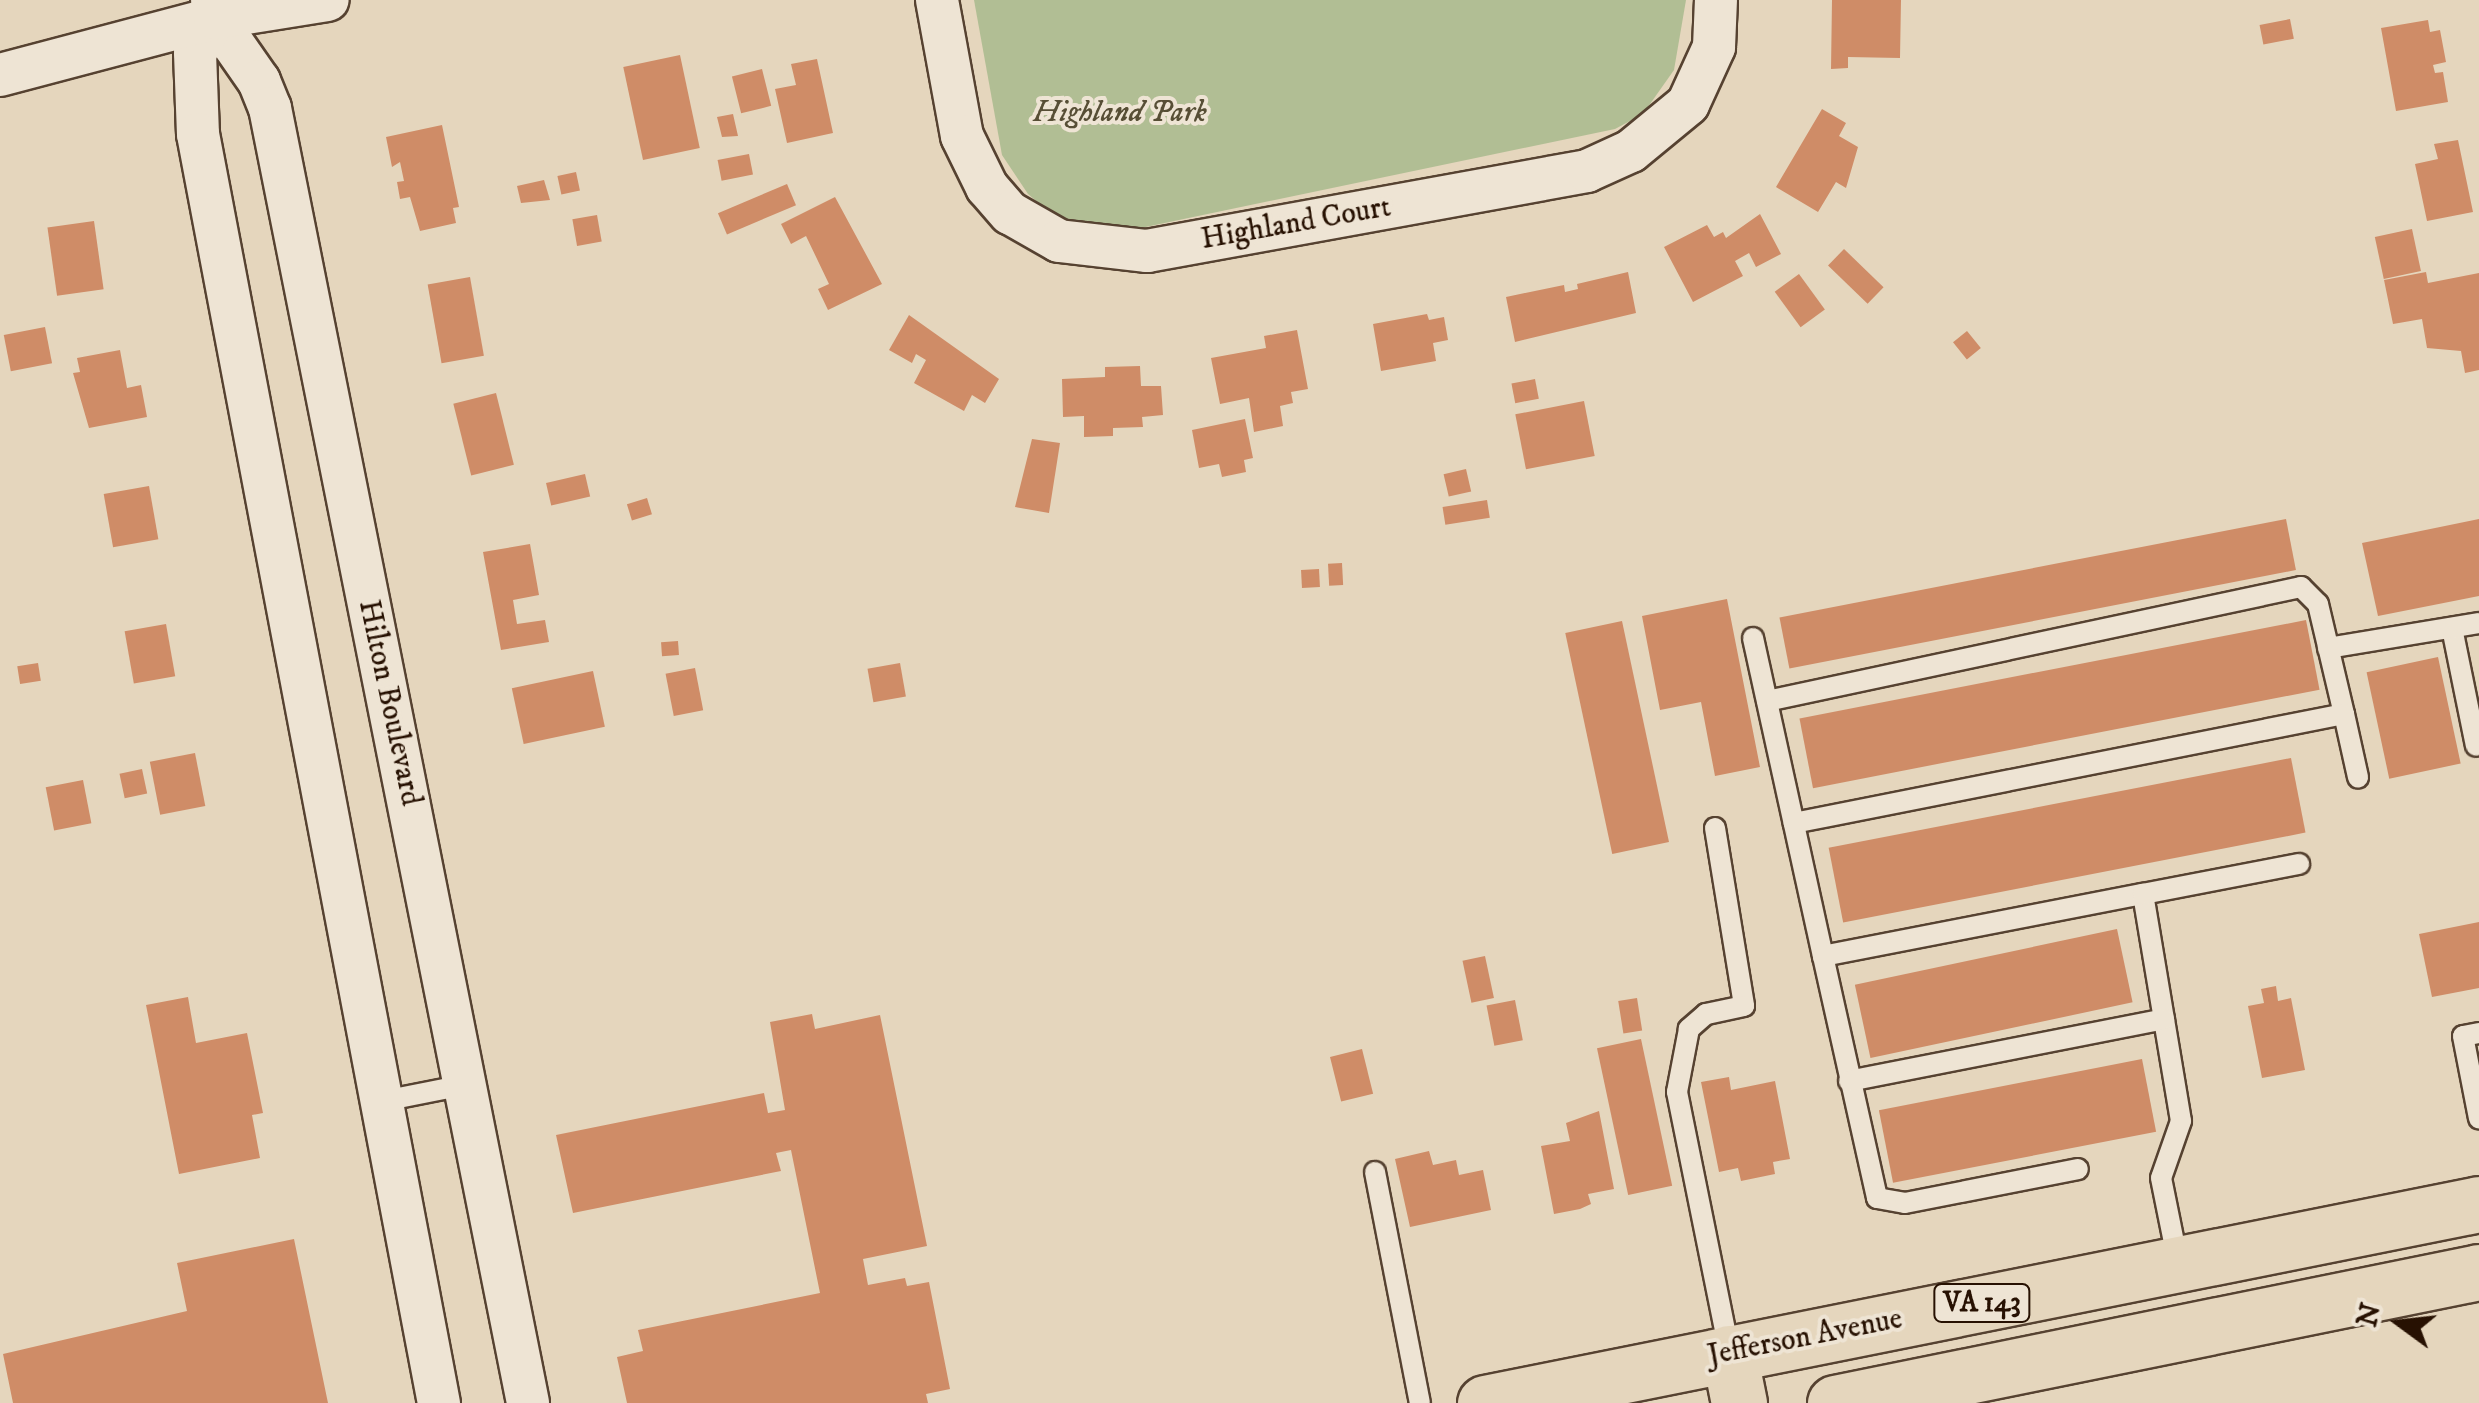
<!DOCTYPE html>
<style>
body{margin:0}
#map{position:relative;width:2479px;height:1403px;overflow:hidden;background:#e5d6bd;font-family:"IM FELL DW Pica",serif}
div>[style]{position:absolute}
.green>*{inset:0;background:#b1be94}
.building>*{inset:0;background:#cf8c67;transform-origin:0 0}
.roads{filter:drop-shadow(2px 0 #564231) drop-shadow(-2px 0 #564231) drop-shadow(0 2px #564231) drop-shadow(0 -2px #564231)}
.lane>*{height:20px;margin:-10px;padding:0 10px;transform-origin:10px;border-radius:10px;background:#eee4d4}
.street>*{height:42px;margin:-21px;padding:0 21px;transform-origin:21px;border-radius:21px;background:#eee4d4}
.primary>*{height:55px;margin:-27.5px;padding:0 27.5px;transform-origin:27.5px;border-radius:27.5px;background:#e5d6bd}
span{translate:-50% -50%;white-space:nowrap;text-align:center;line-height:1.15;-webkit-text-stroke:8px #eee4d4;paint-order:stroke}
.shield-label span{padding:2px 8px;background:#eee4d4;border:2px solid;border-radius:8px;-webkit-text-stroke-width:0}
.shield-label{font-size:28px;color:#271102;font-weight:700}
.park-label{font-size:30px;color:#574e35;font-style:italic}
.street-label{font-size:30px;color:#271102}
.north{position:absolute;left:2349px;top:1273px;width:100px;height:100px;-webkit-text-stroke:8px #eee4d4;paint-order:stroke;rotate:285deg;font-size:28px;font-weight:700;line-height:40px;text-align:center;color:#271102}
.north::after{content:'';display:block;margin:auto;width:35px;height:45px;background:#271102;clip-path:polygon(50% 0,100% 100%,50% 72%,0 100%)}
</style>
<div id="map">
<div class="green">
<div style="clip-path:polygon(974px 0,1686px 0,1674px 70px,1643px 114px,1615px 129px,1136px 229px,1055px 217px,1028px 194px,1002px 155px)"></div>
</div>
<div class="building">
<div style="clip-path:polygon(1832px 0,1901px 0,1900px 58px,1848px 57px,1848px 68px,1831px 69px)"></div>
<div style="left:2290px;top:19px;width:20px;height:31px;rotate:79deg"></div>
<div style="clip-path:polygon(2428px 20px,2430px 32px,2440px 30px,2446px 62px,2433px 65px,2435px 73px,2443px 72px,2448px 102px,2396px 111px,2381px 28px)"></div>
<div style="left:680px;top:55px;width:95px;height:58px;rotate:78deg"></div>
<div style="clip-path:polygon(817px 59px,833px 133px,787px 143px,775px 89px,796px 85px,791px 64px)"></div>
<div style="left:762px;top:69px;width:38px;height:31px;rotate:76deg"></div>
<div style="clip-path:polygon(1822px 109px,1846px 123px,1839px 136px,1858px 147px,1846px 188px,1836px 182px,1818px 212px,1776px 187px)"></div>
<div style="clip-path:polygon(733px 114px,738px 136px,722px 137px,717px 117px)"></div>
<div style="clip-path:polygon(442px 125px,459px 207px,453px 208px,456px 223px,420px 231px,410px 197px,400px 199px,397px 182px,404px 181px,400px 162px,392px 167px,386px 137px)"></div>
<div style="clip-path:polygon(2458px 140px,2473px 212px,2427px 221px,2415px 164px,2438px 159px,2434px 144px)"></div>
<div style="left:749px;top:154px;width:21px;height:32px;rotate:79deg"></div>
<div style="left:576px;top:172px;width:19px;height:19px;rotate:78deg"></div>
<div style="clip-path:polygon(544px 180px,550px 200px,521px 203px,517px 186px)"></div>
<div style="left:787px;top:184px;width:23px;height:75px;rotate:67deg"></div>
<div style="clip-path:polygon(835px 197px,882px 284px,828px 310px,818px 289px,829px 284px,806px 236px,791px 244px,781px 224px)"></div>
<div style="clip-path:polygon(1760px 214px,1781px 254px,1756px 267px,1749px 253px,1735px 261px,1743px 276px,1693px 302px,1664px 247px,1707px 225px,1714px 237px,1723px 232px,1726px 238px)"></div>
<div style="left:597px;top:215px;width:27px;height:25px;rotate:80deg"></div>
<div style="left:94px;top:221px;width:69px;height:47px;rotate:82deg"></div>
<div style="left:2412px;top:229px;width:43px;height:38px;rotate:78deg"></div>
<div style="left:1844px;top:249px;width:55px;height:23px;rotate:44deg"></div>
<div style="clip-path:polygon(1628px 272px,1636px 313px,1515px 342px,1506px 297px,1564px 285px,1565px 292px,1578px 289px,1577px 284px)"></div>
<div style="clip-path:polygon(2426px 272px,2428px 283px,2479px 273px,2479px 370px,2465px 373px,2461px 351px,2427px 348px,2422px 319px,2393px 324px,2384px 280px)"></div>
<div style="left:1799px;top:274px;width:44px;height:30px;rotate:54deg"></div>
<div style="left:470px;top:277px;width:80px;height:43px;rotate:80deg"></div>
<div style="clip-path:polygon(1427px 314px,1429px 320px,1444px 317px,1448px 340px,1433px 343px,1436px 361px,1381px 371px,1373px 324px)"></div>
<div style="clip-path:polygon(909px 315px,999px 379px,985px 403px,972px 395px,964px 411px,914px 383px,926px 360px,916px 354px,912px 363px,889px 350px)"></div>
<div style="left:45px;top:327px;width:37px;height:42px;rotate:79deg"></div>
<div style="clip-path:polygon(1297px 330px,1308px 389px,1291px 392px,1293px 403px,1280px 406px,1283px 426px,1254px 432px,1249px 398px,1220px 404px,1211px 358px,1266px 348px,1264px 336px)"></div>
<div style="left:1967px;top:331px;width:22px;height:18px;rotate:51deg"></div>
<div style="clip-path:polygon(120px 350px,127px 388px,141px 385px,147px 417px,89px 428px,73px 373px,80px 372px,77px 358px)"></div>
<div style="clip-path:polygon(1140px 366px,1141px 386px,1161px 386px,1163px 415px,1142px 417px,1143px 427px,1113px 428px,1113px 436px,1084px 437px,1084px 416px,1063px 417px,1062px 379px,1105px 377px,1105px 367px)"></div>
<div style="left:1535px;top:379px;width:20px;height:24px;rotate:79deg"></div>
<div style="left:496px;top:393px;width:74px;height:44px;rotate:76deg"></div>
<div style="left:1584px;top:401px;width:56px;height:70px;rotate:79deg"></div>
<div style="clip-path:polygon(1245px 419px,1253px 458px,1244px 460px,1246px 472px,1222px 477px,1219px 464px,1199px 468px,1192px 430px)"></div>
<div style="clip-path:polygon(1032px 439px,1060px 443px,1049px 513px,1015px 507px)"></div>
<div style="left:1466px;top:469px;width:23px;height:23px;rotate:77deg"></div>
<div style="left:585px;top:474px;width:23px;height:40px;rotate:77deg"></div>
<div style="left:149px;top:486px;width:54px;height:46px;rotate:80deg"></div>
<div style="left:647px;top:498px;width:17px;height:21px;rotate:73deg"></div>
<div style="left:1487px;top:500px;width:18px;height:45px;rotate:81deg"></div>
<div style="left:2286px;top:519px;width:52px;height:516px;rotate:79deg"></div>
<div style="clip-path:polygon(2479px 519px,2479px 596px,2378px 616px,2362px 543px)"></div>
<div style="clip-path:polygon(530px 544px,539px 595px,513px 600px,517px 624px,545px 620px,549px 642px,501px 650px,483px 552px)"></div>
<div style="left:1342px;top:563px;width:22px;height:14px;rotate:87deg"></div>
<div style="left:1319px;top:569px;width:18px;height:18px;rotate:87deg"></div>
<div style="clip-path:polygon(1727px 599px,1760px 767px,1715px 776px,1701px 702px,1660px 710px,1642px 616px)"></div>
<div style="left:2306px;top:620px;width:71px;height:516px;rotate:79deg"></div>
<div style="left:1622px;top:621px;width:226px;height:58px;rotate:78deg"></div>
<div style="left:166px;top:624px;width:53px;height:42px;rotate:80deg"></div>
<div style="left:678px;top:641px;width:14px;height:17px;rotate:86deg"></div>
<div style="left:2438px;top:657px;width:109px;height:73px;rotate:78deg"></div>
<div style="left:38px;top:663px;width:18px;height:21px;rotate:81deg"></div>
<div style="left:900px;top:663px;width:34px;height:33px;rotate:80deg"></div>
<div style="left:695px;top:668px;width:43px;height:30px;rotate:79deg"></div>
<div style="left:593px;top:671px;width:57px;height:83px;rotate:78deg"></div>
<div style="left:195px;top:753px;width:54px;height:46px;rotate:79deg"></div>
<div style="left:2291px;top:758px;width:76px;height:471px;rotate:79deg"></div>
<div style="left:142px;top:769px;width:25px;height:23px;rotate:78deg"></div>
<div style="left:83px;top:780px;width:44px;height:38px;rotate:79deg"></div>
<div style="clip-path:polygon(2479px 922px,2479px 988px,2432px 997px,2419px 934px)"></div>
<div style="left:2117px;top:929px;width:75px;height:268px;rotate:78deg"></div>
<div style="left:1485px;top:956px;width:43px;height:23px;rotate:78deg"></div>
<div style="clip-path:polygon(2276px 986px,2278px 1001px,2291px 998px,2305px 1070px,2262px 1078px,2248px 1006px,2264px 1003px,2261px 989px)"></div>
<div style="clip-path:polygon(188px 997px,196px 1043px,247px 1033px,263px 1113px,252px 1115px,260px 1158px,179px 1174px,146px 1005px)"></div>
<div style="left:1637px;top:998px;width:33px;height:19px;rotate:81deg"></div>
<div style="left:1515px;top:1000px;width:41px;height:29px;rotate:79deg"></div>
<div style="clip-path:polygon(812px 1014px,815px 1029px,880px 1015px,927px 1246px,863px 1259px,868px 1285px,905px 1278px,907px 1286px,929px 1282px,950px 1389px,926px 1394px,928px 1403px,627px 1403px,617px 1357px,643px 1351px,638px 1330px,820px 1293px,791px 1150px,776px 1153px,781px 1171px,573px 1213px,556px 1135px,764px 1093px,768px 1113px,785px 1110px,770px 1022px)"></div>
<div style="left:1641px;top:1039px;width:150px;height:45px;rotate:78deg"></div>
<div style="left:1362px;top:1049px;width:46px;height:33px;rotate:76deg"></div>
<div style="left:2142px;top:1059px;width:74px;height:268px;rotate:79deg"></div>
<div style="clip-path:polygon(1729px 1077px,1731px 1090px,1775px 1081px,1790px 1159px,1773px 1162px,1775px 1174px,1741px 1181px,1738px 1168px,1719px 1172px,1701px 1082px)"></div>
<div style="clip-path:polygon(1599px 1111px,1614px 1189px,1588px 1194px,1591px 1204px,1580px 1209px,1554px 1214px,1541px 1146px,1570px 1141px,1566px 1123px)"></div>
<div style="clip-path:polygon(1429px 1151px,1433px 1165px,1456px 1160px,1459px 1175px,1483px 1170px,1491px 1210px,1410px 1227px,1395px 1159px)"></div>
<div style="clip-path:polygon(294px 1239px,328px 1403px,13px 1403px,3px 1354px,187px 1311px,177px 1263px)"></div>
</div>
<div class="roads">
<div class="lane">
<div style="left:2452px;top:628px;width:120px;rotate:78.5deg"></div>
<div style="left:1753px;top:638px;width:326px;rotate:77.6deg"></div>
<div style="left:1823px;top:956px;width:326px;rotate:-11deg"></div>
<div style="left:2143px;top:894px;width:230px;rotate:80.5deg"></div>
<div style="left:2181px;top:1121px;width:60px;rotate:109.3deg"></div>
<div style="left:2161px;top:1178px;width:86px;rotate:78.6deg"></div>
<div style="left:2328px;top:648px;width:153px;rotate:-9.4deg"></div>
<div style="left:1767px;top:701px;width:546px;rotate:-12.05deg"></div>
<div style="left:2301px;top:587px;width:24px;rotate:45deg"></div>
<div style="left:2318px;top:604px;width:113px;rotate:76.7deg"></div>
<div style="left:2344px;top:714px;width:561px;rotate:168.79deg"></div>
<div style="left:2344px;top:714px;width:65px;rotate:77.5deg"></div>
<div style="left:1715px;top:828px;width:180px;rotate:80.7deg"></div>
<div style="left:1744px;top:1006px;width:39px;rotate:168deg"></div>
<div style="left:1706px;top:1014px;width:23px;rotate:139deg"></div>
<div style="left:1689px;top:1029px;width:64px;rotate:100.8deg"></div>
<div style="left:1677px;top:1092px;width:264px;rotate:78.6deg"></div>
<div style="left:2143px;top:894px;width:159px;rotate:-10.9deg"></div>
<div style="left:1823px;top:956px;width:248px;rotate:77.4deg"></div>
<div style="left:1877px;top:1198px;width:28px;rotate:10deg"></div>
<div style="left:1905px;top:1203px;width:176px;rotate:-11.1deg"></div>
<div style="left:2479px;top:1033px;width:16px;rotate:169deg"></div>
<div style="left:2463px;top:1036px;width:84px;rotate:79deg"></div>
<div style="left:1849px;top:1081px;width:321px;rotate:-11.1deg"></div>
<div style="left:378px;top:1102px;width:88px;rotate:-11.2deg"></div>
<div style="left:1375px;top:1172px;width:235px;rotate:79deg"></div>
</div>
<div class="street">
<div style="left:212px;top:0;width:18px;rotate:81deg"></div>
<div style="left:215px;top:18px;width:77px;rotate:55.1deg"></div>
<div style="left:259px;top:81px;width:29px;rotate:68deg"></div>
<div style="left:270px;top:108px;width:1320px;rotate:78.73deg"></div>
<div style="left:937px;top:0;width:138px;rotate:79.6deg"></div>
<div style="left:962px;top:136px;width:57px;rotate:63.9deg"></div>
<div style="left:987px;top:187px;width:35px;rotate:49deg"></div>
<div style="left:1010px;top:213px;width:56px;rotate:29.7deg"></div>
<div style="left:1059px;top:241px;width:89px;rotate:6.5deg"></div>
<div style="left:1147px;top:251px;width:447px;rotate:-10.3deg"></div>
<div style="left:1587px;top:171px;width:48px;rotate:-24.4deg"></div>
<div style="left:1631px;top:151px;width:74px;rotate:-39.5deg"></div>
<div style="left:1688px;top:104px;width:63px;rotate:-65.5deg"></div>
<div style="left:1714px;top:47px;width:47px;rotate:-87.6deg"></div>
<div style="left:215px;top:18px;width:40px;rotate:119.7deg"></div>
<div style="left:195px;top:53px;width:81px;rotate:87.9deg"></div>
<div style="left:198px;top:134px;width:1292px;rotate:79.25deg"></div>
<div style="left:0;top:75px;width:222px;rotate:-14.8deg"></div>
<div style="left:215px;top:18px;width:114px;rotate:-9.1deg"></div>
</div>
<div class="primary">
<div style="left:1729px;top:1353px;width:51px;rotate:78.7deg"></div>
<div style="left:1485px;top:1403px;width:1014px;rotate:-11.32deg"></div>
<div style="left:1835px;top:1403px;width:657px;rotate:-11.5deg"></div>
</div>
</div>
<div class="shield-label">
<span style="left:1982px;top:1303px">VA 143</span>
</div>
<div class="park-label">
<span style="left:1120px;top:113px">Highland Park</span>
</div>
<div class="street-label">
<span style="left:1296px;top:224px;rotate:-10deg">Highland Court</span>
<span style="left:389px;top:703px;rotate:78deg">Hilton Boulevard</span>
<span style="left:1805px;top:1338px;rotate:-11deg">Jefferson Avenue</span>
</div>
<div class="north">N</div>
</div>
